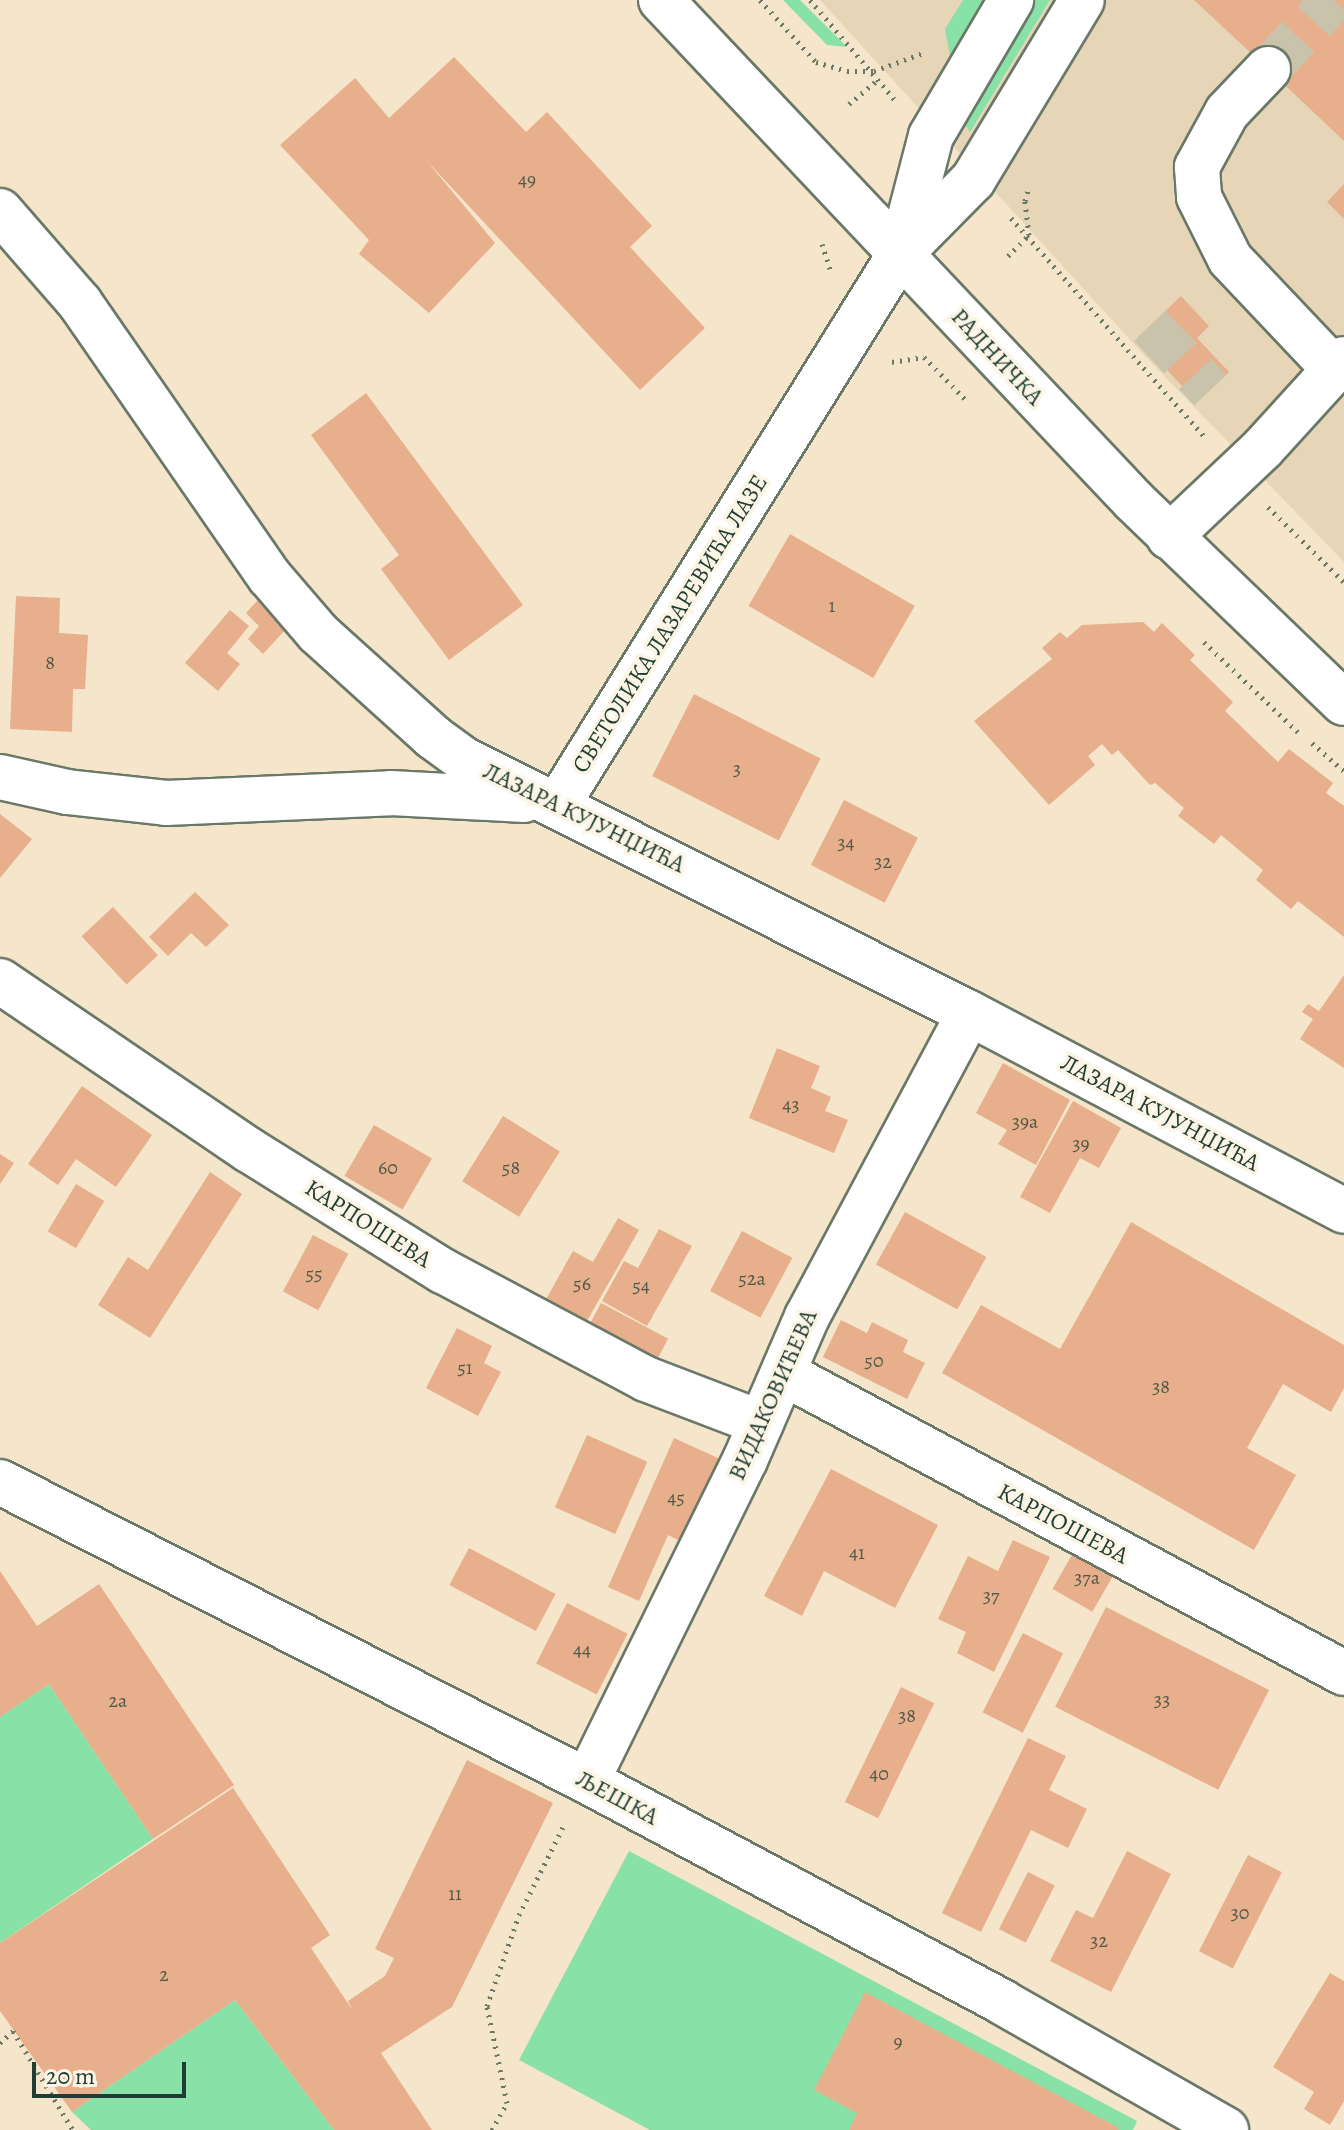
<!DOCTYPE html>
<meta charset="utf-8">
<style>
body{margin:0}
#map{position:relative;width:1344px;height:2130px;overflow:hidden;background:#f5e5ca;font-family:Alegreya,serif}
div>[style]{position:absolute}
.built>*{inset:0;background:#e6d6b7}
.green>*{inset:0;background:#88e1a7}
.building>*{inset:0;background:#e7af8b;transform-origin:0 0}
.minor-tunnel>*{height:44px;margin-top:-22px;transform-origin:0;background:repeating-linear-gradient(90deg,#cac3ac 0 44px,transparent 0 66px)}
.path>*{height:5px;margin-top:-2.5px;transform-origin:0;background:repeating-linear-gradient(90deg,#6a7868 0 2px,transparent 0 8px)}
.roads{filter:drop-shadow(2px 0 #6a7868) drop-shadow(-2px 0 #6a7868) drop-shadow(0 2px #6a7868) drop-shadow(0 -2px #6a7868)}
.minor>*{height:44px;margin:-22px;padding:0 22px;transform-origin:22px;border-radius:22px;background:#fff}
span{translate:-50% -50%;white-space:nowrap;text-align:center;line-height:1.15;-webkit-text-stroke:7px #fcf5e5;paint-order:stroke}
.number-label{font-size:20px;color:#515a4a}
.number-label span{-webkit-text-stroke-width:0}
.street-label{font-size:24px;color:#1f3d34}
.scale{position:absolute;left:32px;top:2062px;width:154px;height:36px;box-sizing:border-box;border:4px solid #1f3d34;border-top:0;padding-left:10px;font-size:24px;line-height:28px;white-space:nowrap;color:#1f3d34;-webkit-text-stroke:6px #fcf5e5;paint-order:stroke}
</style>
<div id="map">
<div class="built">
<div style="clip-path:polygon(820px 0,1344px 0,1344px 562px,1144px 355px)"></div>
</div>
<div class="green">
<div style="clip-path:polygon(783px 0,800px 0,847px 47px,827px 45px)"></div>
<div style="clip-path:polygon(963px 0,983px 0,950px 56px,945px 29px)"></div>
<div style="clip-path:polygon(1036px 0,1050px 0,970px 132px,962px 120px)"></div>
<div style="clip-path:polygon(49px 1684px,153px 1839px,0 1943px,0 1717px)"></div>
<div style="clip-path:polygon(629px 1851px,1137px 2121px,1133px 2130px,650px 2130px,519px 2060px)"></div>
<div style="clip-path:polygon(235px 2000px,334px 2130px,91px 2130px,72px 2112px)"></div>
</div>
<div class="building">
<div style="clip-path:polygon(1194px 0,1344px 0,1344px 141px,1268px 69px)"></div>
<div style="clip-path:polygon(454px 57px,526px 132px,547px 112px,652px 226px,630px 247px,705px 328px,640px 390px,426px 160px,495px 243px,429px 313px,359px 254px,369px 240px,280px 145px,355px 78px,389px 118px)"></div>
<div style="clip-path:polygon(1344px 184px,1344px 219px,1327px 202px)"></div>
<div style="clip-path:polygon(1181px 296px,1209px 326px,1197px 338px,1229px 372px,1197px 402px,1137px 338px)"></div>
<div style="clip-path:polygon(366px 393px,523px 605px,449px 660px,381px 569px,399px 555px,311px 435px)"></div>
<div style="left:790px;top:534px;width:144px;height:83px;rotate:30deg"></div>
<div style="clip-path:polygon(266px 591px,296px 618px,263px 654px,248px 639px,259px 626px,246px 613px)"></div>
<div style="clip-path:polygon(16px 596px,60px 598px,59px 633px,88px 635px,85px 689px,73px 689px,72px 732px,10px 729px)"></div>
<div style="clip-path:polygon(230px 610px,249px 626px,227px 653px,240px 664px,218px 691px,185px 663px)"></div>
<div style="clip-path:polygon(1143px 622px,1154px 632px,1162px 623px,1195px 655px,1190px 660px,1233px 702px,1225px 711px,1278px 762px,1289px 749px,1333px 783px,1326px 793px,1344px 806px,1344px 937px,1298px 901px,1291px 909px,1256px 880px,1263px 870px,1221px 835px,1214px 844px,1178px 816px,1184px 808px,1155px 783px,1150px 785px,1118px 750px,1112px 755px,1102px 744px,1088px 756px,1095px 765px,1049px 805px,974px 721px,1052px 659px,1042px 648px,1060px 632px,1067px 638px,1082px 625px)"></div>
<div style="left:694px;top:694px;width:142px;height:92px;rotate:27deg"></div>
<div style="left:844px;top:800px;width:83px;height:73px;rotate:27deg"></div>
<div style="clip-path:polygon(0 814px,32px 839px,0 878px)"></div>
<div style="clip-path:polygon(195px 892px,229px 925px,206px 947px,191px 933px,168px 956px,149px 937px)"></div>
<div style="left:113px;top:907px;width:66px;height:43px;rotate:47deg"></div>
<div style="clip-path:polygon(1344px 975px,1344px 1068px,1300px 1039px,1313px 1019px,1302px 1012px,1308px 1004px,1319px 1011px)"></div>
<div style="clip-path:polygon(777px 1048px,820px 1066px,811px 1088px,831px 1097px,825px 1111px,848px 1120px,834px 1153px,749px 1118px)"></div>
<div style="clip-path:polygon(1003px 1063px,1070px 1100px,1036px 1165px,998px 1144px,1007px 1130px,976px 1113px)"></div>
<div style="clip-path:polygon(82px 1086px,152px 1135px,116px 1187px,76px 1159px,58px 1185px,28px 1164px)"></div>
<div style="clip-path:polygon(1073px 1101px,1121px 1128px,1099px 1168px,1080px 1158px,1050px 1213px,1020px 1197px)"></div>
<div style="left:503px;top:1116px;width:67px;height:77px;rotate:32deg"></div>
<div style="left:374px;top:1125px;width:67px;height:59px;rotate:30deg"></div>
<div style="clip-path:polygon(0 1154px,14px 1163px,0 1184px)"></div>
<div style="clip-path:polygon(210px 1172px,242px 1194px,150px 1338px,98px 1305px,128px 1257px,148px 1270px)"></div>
<div style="left:76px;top:1184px;width:33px;height:55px;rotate:31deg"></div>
<div style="left:905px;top:1212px;width:93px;height:60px;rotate:29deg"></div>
<div style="clip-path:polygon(618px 1218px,639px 1230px,584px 1326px,544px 1303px,573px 1251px,593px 1262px)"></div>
<div style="clip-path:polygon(1131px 1222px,1344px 1345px,1344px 1388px,1331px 1412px,1283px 1384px,1247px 1448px,1296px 1475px,1254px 1550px,942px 1373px,981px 1305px,1060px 1349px)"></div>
<div style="clip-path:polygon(659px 1229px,692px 1246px,647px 1326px,602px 1301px,624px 1261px,638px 1268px)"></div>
<div style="left:742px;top:1231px;width:57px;height:68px;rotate:28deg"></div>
<div style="left:313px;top:1235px;width:40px;height:64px;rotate:28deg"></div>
<div style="left:601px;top:1303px;width:76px;height:26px;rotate:28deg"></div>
<div style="clip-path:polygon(841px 1320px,867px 1333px,872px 1322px,908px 1340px,903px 1352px,925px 1363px,907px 1399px,823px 1357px)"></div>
<div style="clip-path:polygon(457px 1328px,492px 1346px,484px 1363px,501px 1372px,478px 1416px,426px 1388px)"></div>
<div style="left:587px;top:1435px;width:66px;height:79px;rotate:24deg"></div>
<div style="clip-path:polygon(674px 1438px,720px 1459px,684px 1543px,668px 1535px,639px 1601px,608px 1587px)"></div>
<div style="clip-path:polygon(831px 1469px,938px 1525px,895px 1608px,824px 1571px,802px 1616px,764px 1596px)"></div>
<div style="clip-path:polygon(1013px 1540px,1050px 1557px,994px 1672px,957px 1653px,966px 1632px,938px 1619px,968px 1556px,998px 1571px)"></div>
<div style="left:1080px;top:1541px;width:46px;height:55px;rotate:30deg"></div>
<div style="left:469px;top:1548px;width:98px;height:42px;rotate:28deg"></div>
<div style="clip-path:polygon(0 1571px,37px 1626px,99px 1584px,234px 1785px,153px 1839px,49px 1684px,0 1717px)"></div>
<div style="left:567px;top:1603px;width:68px;height:68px;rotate:27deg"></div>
<div style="left:1106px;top:1607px;width:183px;height:112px;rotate:27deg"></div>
<div style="left:1023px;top:1633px;width:45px;height:89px;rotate:27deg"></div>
<div style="left:901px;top:1687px;width:37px;height:128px;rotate:26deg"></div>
<div style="clip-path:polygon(1028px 1738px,1066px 1756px,1049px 1790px,1087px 1809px,1068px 1848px,1031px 1830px,981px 1932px,942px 1913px)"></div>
<div style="clip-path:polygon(467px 1760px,553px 1803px,452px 2007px,381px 2053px,432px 2130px,334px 2130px,235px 2000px,72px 2112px,0 2011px,0 1943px,233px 1788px,330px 1935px,311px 1948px,353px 2011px,348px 2001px,385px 1976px,394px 1958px,375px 1949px)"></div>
<div style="clip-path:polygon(1127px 1851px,1171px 1874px,1111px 1992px,1050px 1961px,1076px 1910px,1093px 1918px)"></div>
<div style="left:1248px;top:1855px;width:38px;height:108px;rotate:27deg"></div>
<div style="left:1028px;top:1872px;width:30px;height:64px;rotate:27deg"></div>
<div style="clip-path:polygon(1330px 1973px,1344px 1981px,1344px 2101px,1330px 2125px,1304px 2109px,1314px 2092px,1273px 2067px)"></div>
<div style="clip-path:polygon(865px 1992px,1119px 2128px,1118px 2130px,849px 2130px,857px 2113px,814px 2090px)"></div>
</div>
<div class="minor-tunnel">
<div style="left:1268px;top:69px;width:95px;rotate:-46.7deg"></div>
<div style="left:1150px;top:326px;width:88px;rotate:46.8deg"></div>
</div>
<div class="path">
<div style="left:760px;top:0;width:84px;rotate:47.9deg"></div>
<div style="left:816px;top:62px;width:32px;rotate:16deg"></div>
<div style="left:847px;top:71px;width:27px"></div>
<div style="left:874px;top:71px;width:52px;rotate:-20.2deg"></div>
<div style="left:810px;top:0;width:131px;rotate:49.6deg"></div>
<div style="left:849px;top:104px;width:35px;rotate:-40deg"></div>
<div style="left:1011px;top:218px;width:293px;rotate:48.5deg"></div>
<div style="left:822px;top:244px;width:29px;rotate:72deg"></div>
<div style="left:1008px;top:256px;width:30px;rotate:-45deg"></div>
<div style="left:1029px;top:235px;width:34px;rotate:-97deg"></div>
<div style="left:1025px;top:201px;width:15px;rotate:-74deg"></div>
<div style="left:892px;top:362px;width:32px;rotate:-9deg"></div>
<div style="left:924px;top:357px;width:62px;rotate:45.7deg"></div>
<div style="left:1268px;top:507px;width:107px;rotate:44.6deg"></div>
<div style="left:1204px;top:642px;width:130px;rotate:43.8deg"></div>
<div style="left:1312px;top:743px;width:43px;rotate:41.2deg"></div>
<div style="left:0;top:2043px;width:18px;rotate:-43deg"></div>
<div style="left:13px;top:2031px;width:116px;rotate:58.8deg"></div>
<div style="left:492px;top:2130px;width:31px;rotate:-61deg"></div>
<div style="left:507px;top:2103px;width:99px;rotate:-101.7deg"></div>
<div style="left:487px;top:2006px;width:96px;rotate:-70.6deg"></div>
<div style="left:519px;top:1915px;width:101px;rotate:-63.4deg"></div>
</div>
<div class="roads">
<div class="minor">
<div style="left:661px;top:0;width:689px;rotate:46.65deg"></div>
<div style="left:1134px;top:501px;width:291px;rotate:43.9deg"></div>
<div style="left:1268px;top:69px;width:59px;rotate:133.6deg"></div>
<div style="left:1227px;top:112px;width:63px;rotate:118.6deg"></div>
<div style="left:1197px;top:167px;width:30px;rotate:86deg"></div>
<div style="left:1199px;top:197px;width:69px;rotate:63.4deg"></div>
<div style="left:1230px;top:259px;width:151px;rotate:46.6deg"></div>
<div style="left:0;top:211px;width:122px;rotate:49deg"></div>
<div style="left:80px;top:303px;width:333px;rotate:55.3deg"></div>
<div style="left:270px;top:577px;width:74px;rotate:49.4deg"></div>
<div style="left:318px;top:633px;width:155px;rotate:42.1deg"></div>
<div style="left:433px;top:737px;width:39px;rotate:36deg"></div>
<div style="left:465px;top:760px;width:564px;rotate:26.66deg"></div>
<div style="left:969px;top:1013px;width:424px;rotate:27.8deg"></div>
<div style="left:901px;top:251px;width:119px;rotate:-75.4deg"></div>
<div style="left:931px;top:136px;width:158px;rotate:-59.5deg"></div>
<div style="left:1169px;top:537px;width:129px;rotate:-43.4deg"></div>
<div style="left:1263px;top:448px;width:120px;rotate:-47.7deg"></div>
<div style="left:0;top:777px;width:69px;rotate:12.6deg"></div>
<div style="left:67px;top:792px;width:100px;rotate:6.3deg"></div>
<div style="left:166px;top:803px;width:225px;rotate:-2.5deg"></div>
<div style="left:391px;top:793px;width:133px;rotate:3deg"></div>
<div style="left:558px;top:804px;width:648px;rotate:-58.13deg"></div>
<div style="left:900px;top:254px;width:104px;rotate:-45.4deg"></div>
<div style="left:973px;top:180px;width:210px;rotate:-58.8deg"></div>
<div style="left:0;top:981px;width:301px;rotate:34.2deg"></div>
<div style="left:249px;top:1150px;width:229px;rotate:32deg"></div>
<div style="left:443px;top:1271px;width:230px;rotate:28deg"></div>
<div style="left:646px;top:1379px;width:123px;rotate:20.9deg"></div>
<div style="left:783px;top:1373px;width:636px;rotate:28.14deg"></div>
<div style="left:0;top:1482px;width:659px;rotate:26.99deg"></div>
<div style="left:587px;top:1781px;width:470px;rotate:28deg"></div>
<div style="left:1002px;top:2002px;width:258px;rotate:29.7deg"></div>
<div style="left:587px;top:1781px;width:358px;rotate:-63.8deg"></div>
<div style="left:745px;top:1460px;width:156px;rotate:-66.6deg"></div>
<div style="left:807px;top:1317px;width:344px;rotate:-61.9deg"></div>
</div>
</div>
<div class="number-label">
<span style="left:527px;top:179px">49</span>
<span style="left:832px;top:605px">1</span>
<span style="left:50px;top:662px">8</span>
<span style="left:737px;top:768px">3</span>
<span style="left:846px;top:842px">34</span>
<span style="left:883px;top:861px">32</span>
<span style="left:791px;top:1104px">43</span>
<span style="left:1025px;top:1121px">39a</span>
<span style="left:1081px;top:1143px">39</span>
<span style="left:388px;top:1167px">60</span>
<span style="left:511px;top:1167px">58</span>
<span style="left:314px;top:1273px">55</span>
<span style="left:752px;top:1278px">52a</span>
<span style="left:582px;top:1283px">56</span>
<span style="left:641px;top:1285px">54</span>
<span style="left:874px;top:1360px">50</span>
<span style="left:465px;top:1367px">51</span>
<span style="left:1161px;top:1386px">38</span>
<span style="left:676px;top:1497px">45</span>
<span style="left:857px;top:1552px">41</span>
<span style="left:1087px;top:1577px">37a</span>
<span style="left:991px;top:1595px">37</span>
<span style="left:582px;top:1649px">44</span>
<span style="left:1162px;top:1699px">33</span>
<span style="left:118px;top:1700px">2a</span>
<span style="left:907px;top:1715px">38</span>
<span style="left:879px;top:1773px">40</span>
<span style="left:455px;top:1893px">11</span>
<span style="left:1240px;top:1912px">30</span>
<span style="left:1099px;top:1940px">32</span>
<span style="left:164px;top:1974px">2</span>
<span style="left:898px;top:2041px">9</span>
</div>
<div class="street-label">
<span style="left:997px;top:357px;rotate:47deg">РАДНИЧКА</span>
<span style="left:670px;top:624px;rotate:-58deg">СВЕТОЛИКА ЛАЗАРЕВИЋА ЛАЗЕ</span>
<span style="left:584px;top:818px;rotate:26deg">ЛАЗАРА КУЈУНЏИЋА</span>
<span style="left:1160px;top:1113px;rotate:28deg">ЛАЗАРА КУЈУНЏИЋА</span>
<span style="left:368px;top:1224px;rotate:32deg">КАРПОШЕВА</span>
<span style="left:773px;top:1395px;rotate:-66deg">ВИДАКОВИЋЕВА</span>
<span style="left:1063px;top:1524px;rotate:28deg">КАРПОШЕВА</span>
<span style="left:617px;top:1798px;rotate:28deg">ЉЕШКА</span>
</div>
<div class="scale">20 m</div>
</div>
